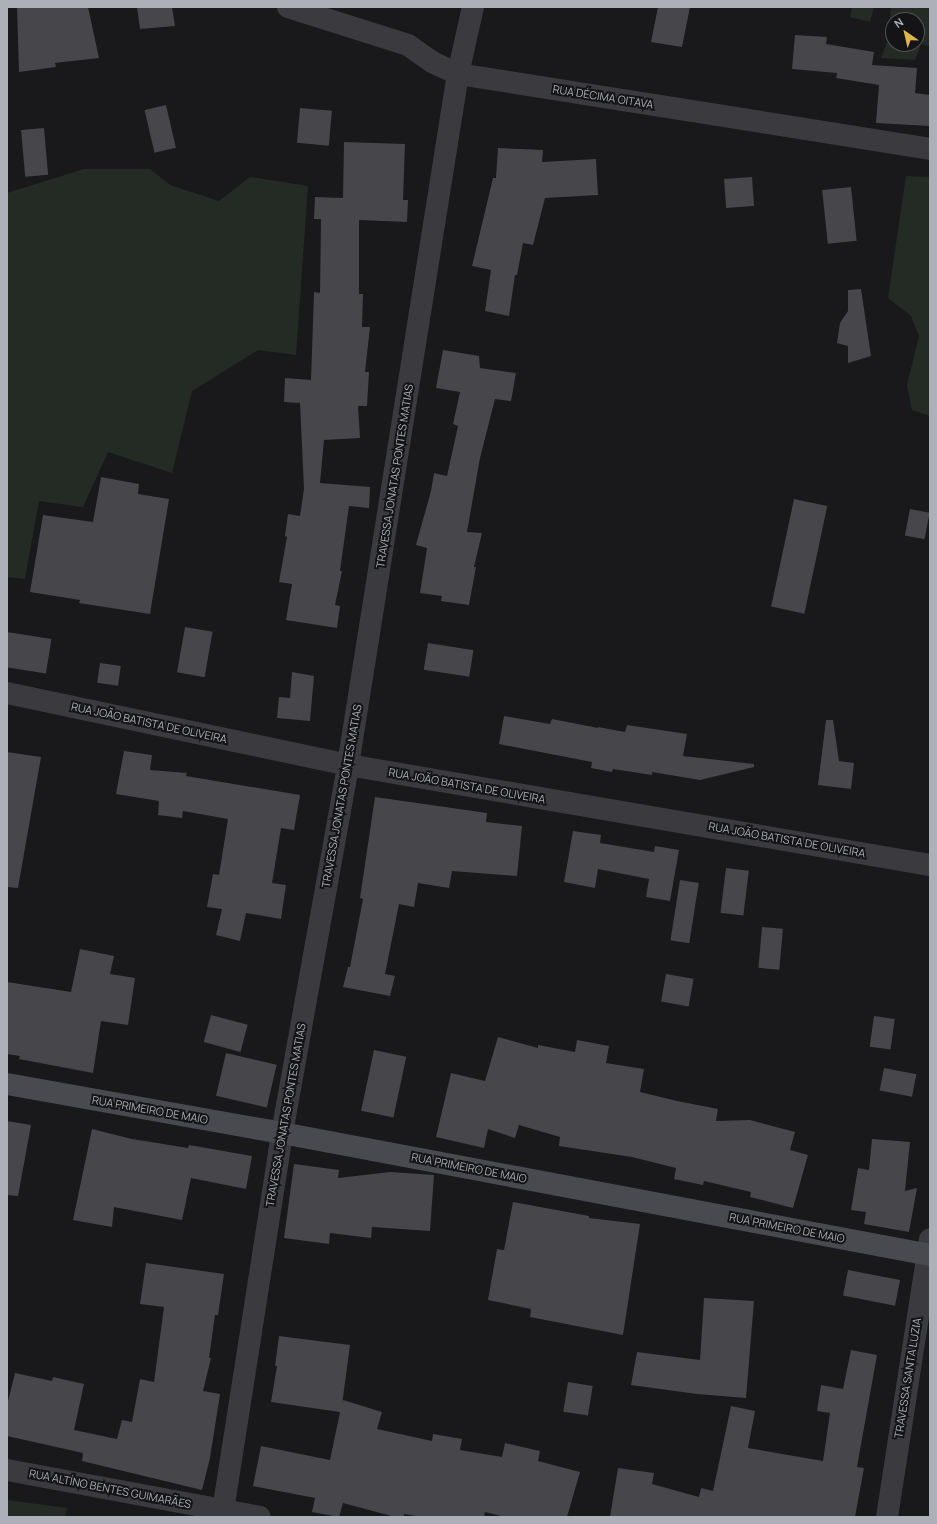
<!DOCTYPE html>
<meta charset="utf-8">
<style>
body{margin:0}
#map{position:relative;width:937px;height:1524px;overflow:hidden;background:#19191b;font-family:Manrope,sans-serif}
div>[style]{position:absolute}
.green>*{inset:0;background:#242b25}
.building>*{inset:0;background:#46464b;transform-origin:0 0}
.street>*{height:22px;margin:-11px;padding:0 11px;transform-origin:11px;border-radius:11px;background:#3b3b3f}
.secondary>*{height:22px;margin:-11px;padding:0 11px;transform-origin:11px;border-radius:11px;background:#494a4f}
span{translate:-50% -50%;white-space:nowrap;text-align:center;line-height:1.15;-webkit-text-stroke:4px #141416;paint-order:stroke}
.street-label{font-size:11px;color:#adb0b9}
.frame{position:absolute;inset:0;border:8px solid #adb0b9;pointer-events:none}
.north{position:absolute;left:885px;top:12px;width:40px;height:40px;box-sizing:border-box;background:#141416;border:1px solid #515257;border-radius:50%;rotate:326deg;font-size:11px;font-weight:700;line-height:16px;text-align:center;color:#adb0b9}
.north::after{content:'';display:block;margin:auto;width:14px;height:18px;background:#deb64e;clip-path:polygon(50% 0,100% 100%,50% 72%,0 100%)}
</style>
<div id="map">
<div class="green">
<div style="clip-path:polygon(852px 7px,874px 7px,870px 22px,850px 17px)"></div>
<div style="clip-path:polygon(evenodd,891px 7px,930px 7px,930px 46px,921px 44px,915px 60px,881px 58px,888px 40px,891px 7px,893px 20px,917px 20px,917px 44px,893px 44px,893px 20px)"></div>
<div style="clip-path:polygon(84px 169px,150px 169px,170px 185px,219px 201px,250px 177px,308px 186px,296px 355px,258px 350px,192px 391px,172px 473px,108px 452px,83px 507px,39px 501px,25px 579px,7px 577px,7px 193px)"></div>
<div style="clip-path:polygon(906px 176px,930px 177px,930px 416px,912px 410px,907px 385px,919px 336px,911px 316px,888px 298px)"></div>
<div style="clip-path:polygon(7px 1500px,67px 1508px,65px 1517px,7px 1517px)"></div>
</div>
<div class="building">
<div style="clip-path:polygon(17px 7px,88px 7px,99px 58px,55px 63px,56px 67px,19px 72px)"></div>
<div style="clip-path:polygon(137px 7px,172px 7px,175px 26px,140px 29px)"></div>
<div style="clip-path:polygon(658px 7px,690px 7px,682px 47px,651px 42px)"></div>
<div style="clip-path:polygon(795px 35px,827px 37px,826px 44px,874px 52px,872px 65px,917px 68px,915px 93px,930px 95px,930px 126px,876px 123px,879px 85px,836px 78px,837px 73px,792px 69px)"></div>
<div style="left:166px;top:105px;width:44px;height:22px;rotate:77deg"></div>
<div style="left:300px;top:108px;width:32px;height:35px;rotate:5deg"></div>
<div style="left:44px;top:128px;width:47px;height:23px;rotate:85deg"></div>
<div style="clip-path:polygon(344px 142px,405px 144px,403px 200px,408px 200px,407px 222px,359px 220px,359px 294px,363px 294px,362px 327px,370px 327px,365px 372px,369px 372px,367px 406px,358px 406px,360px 438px,324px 440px,320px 483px,370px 487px,369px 508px,349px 506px,340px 571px,342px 571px,335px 605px,340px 606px,337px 628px,286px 620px,292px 584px,279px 582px,287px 537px,285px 536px,288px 514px,300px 516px,304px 489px,300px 403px,284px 402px,285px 378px,311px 380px,314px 292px,320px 293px,321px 219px,314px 219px,315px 197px,343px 198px)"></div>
<div style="clip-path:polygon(498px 148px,543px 150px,542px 162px,596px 159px,598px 195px,545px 198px,533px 245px,523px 243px,517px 275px,515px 275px,509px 316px,485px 311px,491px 270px,472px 266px,493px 178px,496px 178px)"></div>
<div style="left:752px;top:177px;width:29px;height:28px;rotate:86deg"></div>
<div style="left:851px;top:187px;width:54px;height:29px;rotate:84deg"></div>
<div style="clip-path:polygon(861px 289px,871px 356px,848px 363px,848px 346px,837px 343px,840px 323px,848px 311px,848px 290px)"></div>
<div style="clip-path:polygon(443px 350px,479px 356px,480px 368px,516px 373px,511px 401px,495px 399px,480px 458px,467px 532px,482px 533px,474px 567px,476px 567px,469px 605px,441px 601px,442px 596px,420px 593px,427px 548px,416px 545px,431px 491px,434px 473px,447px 476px,458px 426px,453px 424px,460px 392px,436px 388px)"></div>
<div style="clip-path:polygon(101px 477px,139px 484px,138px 494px,169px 499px,150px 614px,79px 603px,80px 600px,30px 592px,43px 515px,93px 522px)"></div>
<div style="left:794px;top:499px;width:34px;height:110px;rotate:12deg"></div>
<div style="left:910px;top:509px;width:20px;height:27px;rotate:11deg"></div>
<div style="left:185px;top:627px;width:28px;height:46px;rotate:10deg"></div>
<div style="left:7px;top:632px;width:45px;height:35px;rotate:9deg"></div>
<div style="left:428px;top:643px;width:46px;height:27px;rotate:9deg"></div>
<div style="left:100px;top:663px;width:21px;height:20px;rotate:8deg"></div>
<div style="clip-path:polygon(292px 672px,314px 676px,310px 721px,277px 718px,279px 697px,290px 698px)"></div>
<div style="clip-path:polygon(504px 716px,550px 724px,552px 719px,598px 728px,598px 727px,625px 732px,627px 725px,687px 734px,683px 756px,754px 764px,754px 767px,700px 780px,652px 772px,652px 775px,613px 769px,612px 772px,591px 768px,592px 762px,499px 744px)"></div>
<div style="clip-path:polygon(826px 720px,833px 720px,839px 761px,854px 763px,851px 789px,818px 785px)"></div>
<div style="clip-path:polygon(124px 751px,152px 755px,150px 770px,187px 773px,186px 776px,300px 795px,294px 830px,281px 828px,272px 883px,286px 885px,281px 919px,246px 913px,240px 941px,216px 935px,222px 909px,207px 907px,213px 874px,219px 875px,228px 819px,183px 811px,182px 818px,158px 815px,159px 801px,116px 794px)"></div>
<div style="clip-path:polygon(7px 752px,41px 757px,18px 888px,7px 887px)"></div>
<div style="clip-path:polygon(375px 797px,487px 813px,486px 822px,522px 826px,517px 876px,452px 871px,449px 888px,418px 883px,414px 907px,399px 904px,385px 974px,395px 976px,390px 996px,343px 987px,348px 967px,350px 967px,363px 899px,360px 898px)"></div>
<div style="clip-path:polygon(573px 831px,601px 835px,600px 843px,654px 852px,655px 846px,679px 850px,670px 901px,646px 897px,649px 879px,598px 869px,595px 888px,564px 882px)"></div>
<div style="left:726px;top:868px;width:23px;height:45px;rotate:7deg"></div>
<div style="left:680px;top:880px;width:19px;height:61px;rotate:9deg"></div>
<div style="left:762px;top:927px;width:21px;height:41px;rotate:5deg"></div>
<div style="clip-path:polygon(80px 949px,114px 956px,110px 974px,135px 978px,128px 1025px,101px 1021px,93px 1073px,19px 1059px,20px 1056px,7px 1054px,7px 982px,71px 992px)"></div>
<div style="left:666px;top:974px;width:28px;height:28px;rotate:10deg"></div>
<div style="left:211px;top:1015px;width:38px;height:28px;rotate:15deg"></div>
<div style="left:874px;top:1016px;width:21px;height:31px;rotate:8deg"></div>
<div style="clip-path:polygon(498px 1037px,538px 1048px,538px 1045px,575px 1052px,577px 1040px,609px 1046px,606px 1063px,644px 1069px,640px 1092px,677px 1101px,718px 1109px,716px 1121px,750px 1120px,795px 1132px,790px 1150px,808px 1155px,793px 1208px,750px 1197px,751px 1192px,704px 1181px,703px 1185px,674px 1179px,676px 1168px,632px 1157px,559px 1146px,560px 1137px,519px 1125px,515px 1138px,488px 1129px,484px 1148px,436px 1137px,451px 1073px,485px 1081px)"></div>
<div style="left:374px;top:1050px;width:33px;height:62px;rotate:12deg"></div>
<div style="left:226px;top:1053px;width:52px;height:44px;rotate:13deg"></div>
<div style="left:884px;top:1068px;width:33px;height:23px;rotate:11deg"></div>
<div style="clip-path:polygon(7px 1121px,31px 1125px,18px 1196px,7px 1195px)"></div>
<div style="clip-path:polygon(92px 1129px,132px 1139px,188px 1148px,189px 1145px,252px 1156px,246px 1189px,191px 1178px,182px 1220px,114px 1207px,112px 1227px,73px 1220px)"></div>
<div style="clip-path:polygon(872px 1139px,910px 1142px,905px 1191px,917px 1188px,909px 1232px,864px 1224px,866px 1212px,851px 1210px,858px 1168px,869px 1170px)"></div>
<div style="clip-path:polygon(294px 1164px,339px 1170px,338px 1178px,390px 1172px,434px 1175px,430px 1231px,372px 1227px,371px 1238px,330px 1233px,329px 1244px,284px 1238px)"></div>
<div style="clip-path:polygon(513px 1202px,589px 1216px,589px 1218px,640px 1224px,623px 1335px,530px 1317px,531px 1309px,488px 1300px,497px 1249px,504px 1250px)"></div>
<div style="clip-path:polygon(146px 1263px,224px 1274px,218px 1315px,215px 1315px,209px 1358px,211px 1358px,203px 1391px,220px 1394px,210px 1458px,202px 1490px,82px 1461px,83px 1453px,7px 1436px,7px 1405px,15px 1373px,52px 1381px,53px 1377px,84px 1384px,74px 1430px,117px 1439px,122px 1420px,132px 1422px,140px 1379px,154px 1382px,164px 1307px,140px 1304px)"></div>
<div style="left:848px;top:1270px;width:53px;height:26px;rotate:11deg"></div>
<div style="clip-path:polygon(704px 1298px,754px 1301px,746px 1398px,697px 1394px,631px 1385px,637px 1352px,700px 1360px)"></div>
<div style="clip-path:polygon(279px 1336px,350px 1345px,342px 1405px,343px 1400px,382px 1412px,377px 1429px,432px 1441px,433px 1434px,462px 1439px,460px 1450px,502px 1457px,505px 1443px,540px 1451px,538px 1461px,580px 1472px,567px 1517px,505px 1517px,485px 1512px,484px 1517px,422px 1517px,404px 1514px,404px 1517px,395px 1517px,343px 1503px,339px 1517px,312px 1512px,315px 1498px,253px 1486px,261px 1446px,330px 1460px,340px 1412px,271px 1402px,277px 1366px,275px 1366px)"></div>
<div style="clip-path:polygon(851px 1350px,877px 1355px,857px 1467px,864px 1468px,855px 1517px,610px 1517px,618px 1468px,654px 1473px,652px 1484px,699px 1497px,701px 1488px,713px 1491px,731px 1406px,755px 1411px,748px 1448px,823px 1461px,830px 1413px,817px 1411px,821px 1385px,843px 1389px)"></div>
<div style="left:568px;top:1382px;width:25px;height:30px;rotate:9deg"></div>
</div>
<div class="street">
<div style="left:288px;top:7px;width:126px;rotate:17.6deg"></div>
<div style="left:408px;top:45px;width:29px;rotate:35deg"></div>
<div style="left:432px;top:62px;width:29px;rotate:25deg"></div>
<div style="left:458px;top:74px;width:478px;rotate:9deg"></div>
<div style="left:7px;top:693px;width:349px;rotate:11.9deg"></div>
<div style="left:348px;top:765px;width:591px;rotate:9.75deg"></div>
<div style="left:7px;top:1470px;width:257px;rotate:10.5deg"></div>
<div style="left:222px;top:1517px;width:389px;rotate:-81.1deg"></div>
<div style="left:282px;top:1133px;width:374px;rotate:-79.8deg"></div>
<div style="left:348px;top:765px;width:700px;rotate:-80.96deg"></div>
<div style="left:458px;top:74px;width:69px;rotate:-77.4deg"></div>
<div style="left:887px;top:1517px;width:281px;rotate:-81.2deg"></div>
</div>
<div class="secondary">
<div style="left:7px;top:1084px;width:279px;rotate:10.1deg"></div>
<div style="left:282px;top:1133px;width:659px;rotate:10.66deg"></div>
</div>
<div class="street-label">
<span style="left:603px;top:97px;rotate:9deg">RUA DÉCIMA OITAVA</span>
<span style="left:395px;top:476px;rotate:-81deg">TRAVESSA JONATAS PONTES MATIAS</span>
<span style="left:149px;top:723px;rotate:12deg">RUA JOÃO BATISTA DE OLIVEIRA</span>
<span style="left:467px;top:786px;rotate:10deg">RUA JOÃO BATISTA DE OLIVEIRA</span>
<span style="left:342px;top:796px;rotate:-80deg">TRAVESSA JONATAS PONTES MATIAS</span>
<span style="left:787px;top:840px;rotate:10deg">RUA JOÃO BATISTA DE OLIVEIRA</span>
<span style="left:150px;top:1110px;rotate:10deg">RUA PRIMEIRO DE MAIO</span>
<span style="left:286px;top:1115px;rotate:-80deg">TRAVESSA JONATAS PONTES MATIAS</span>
<span style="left:469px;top:1168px;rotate:11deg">RUA PRIMEIRO DE MAIO</span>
<span style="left:787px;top:1228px;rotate:11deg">RUA PRIMEIRO DE MAIO</span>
<span style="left:908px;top:1378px;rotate:-81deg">TRAVESSA SANTA LUZIA</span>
<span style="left:110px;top:1489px;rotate:11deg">RUA ALTÍNO BENTES GUIMARÃES</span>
</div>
<div class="frame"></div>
<div class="north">N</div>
</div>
